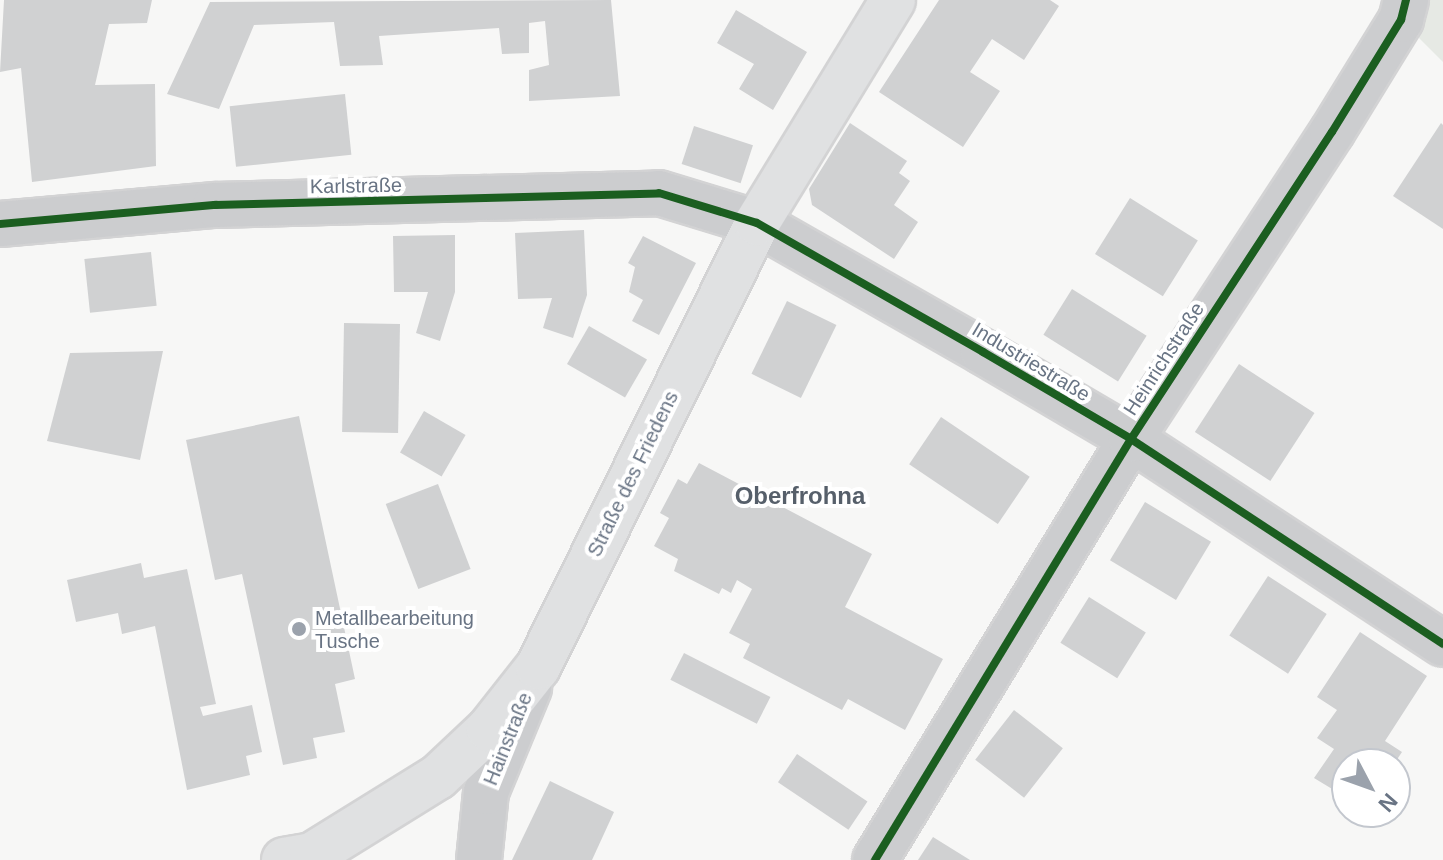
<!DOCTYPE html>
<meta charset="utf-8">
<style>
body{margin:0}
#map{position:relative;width:1443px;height:860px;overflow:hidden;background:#f7f7f6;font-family:Arial,sans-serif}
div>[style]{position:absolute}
.green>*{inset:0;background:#e6e9e4}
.building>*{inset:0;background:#d0d1d2;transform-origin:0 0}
.roads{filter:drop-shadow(2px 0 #d3d3d4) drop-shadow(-2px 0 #d3d3d4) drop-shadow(0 2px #d3d3d4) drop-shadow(0 -2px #d3d3d4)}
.minor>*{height:44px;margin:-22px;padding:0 22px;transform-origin:22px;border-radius:22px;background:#cccdcf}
.secondary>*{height:44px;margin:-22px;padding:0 22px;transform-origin:22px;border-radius:22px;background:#e0e1e2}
.cycleway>*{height:8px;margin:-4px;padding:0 4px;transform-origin:4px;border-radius:4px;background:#1b5e20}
.dots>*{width:22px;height:22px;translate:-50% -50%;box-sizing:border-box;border:4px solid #fff;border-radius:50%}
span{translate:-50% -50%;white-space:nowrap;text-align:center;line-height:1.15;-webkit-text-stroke:8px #fff;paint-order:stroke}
.street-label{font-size:20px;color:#697484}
.poi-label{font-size:20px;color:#697484}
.left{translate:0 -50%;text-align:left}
.quarter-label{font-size:24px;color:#565f6a;font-weight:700}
.north{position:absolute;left:1331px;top:748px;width:80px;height:80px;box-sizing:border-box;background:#fff;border:2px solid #c3c7ce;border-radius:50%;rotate:131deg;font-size:22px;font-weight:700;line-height:32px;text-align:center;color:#697484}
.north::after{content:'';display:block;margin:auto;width:28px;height:36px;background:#9ba2ac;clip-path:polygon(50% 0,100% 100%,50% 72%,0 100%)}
</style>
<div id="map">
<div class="green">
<div style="clip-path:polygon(1406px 0,1443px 0,1443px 62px,1401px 20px)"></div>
</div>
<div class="building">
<div style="clip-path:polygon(4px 0,152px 0,147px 23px,109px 24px,95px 85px,155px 84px,156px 166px,32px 182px,21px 68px,0 72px)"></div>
<div style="clip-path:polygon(611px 0,620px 96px,529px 101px,529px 70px,549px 65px,545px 21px,529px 23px,529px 53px,502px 54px,499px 28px,379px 36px,383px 65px,340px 66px,334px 22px,254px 25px,219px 109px,167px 94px,210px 2px)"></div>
<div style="clip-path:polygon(939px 0,1050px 0,1059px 6px,1024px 60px,992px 39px,970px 72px,1000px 91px,963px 147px,879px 92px)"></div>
<div style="clip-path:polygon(736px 10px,807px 52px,773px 110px,739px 89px,754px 64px,717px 43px)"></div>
<div style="left:345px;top:94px;width:61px;height:116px;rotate:84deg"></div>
<div style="clip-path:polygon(850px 123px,907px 161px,899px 173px,910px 181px,894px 205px,918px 222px,894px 259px,812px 205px,809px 189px)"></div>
<div style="clip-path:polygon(1441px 123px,1443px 125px,1443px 229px,1393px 196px)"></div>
<div style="left:694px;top:126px;width:62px;height:40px;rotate:18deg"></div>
<div style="left:1130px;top:198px;width:80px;height:66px;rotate:32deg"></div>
<div style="clip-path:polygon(584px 230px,587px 295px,573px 338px,543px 328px,552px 298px,518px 299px,515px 233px)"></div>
<div style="clip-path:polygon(455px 235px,455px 292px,440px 341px,416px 333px,428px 292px,394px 292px,393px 236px)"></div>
<div style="clip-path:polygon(643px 236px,696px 263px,659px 335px,632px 321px,643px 300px,629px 292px,635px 267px,628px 263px)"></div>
<div style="left:151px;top:252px;width:54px;height:67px;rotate:84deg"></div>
<div style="left:1072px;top:289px;width:88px;height:54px;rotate:32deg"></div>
<div style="left:787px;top:301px;width:55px;height:81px;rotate:26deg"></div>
<div style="left:344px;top:323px;width:56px;height:109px;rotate:1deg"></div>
<div style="left:589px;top:326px;width:67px;height:44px;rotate:30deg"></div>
<div style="clip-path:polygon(163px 351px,140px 460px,47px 441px,70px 353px)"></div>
<div style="left:1239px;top:364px;width:90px;height:81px;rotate:33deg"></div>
<div style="left:424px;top:411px;width:48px;height:48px;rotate:30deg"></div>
<div style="clip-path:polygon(299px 416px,355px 679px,335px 684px,345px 732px,313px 738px,317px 758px,283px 765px,242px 574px,215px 580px,186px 440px)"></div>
<div style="left:941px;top:417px;width:107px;height:57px;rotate:34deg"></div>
<div style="clip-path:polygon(699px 463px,872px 554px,845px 607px,943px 659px,905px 730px,848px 699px,842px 710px,743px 658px,750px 644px,729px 633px,752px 589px,737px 580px,731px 593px,722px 588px,719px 594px,674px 571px,678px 559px,654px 546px,669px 518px,660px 513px,678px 479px,687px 484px)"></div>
<div style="left:438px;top:484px;width:91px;height:56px;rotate:69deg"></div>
<div style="left:1145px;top:502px;width:77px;height:68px;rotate:31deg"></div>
<div style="clip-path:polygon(141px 563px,144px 578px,187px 569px,216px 704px,200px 707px,203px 716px,252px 705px,262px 752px,246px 756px,250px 775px,187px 790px,155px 626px,122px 634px,118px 613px,76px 622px,67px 580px)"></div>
<div style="left:1268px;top:576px;width:70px;height:71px;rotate:33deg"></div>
<div style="left:1089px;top:597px;width:67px;height:54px;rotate:32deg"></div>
<div style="clip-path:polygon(1360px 632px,1427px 676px,1385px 741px,1402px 752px,1394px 764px,1347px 764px,1347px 798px,1314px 778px,1334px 749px,1317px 738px,1337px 710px,1317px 697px)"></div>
<div style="left:684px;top:653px;width:97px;height:30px;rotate:27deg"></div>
<div style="left:1014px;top:710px;width:62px;height:63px;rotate:38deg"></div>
<div style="left:797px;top:754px;width:85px;height:34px;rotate:34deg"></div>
<div style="clip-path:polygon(550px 781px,614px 812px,592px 860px,512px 860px)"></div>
<div style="clip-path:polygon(933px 837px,970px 860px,918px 860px)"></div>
</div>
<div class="roads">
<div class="minor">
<div style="left:0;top:224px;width:216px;rotate:-5.1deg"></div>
<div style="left:215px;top:205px;width:444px;rotate:-1.5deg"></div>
<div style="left:659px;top:193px;width:102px;rotate:17deg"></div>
<div style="left:757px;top:223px;width:260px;rotate:29.7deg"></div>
<div style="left:983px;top:352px;width:172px;rotate:30.4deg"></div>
<div style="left:1131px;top:439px;width:373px;rotate:33.3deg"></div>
<div style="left:479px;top:860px;width:68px;rotate:-84.1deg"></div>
<div style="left:486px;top:792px;width:113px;rotate:-67.5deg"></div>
<div style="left:875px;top:860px;width:493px;rotate:-58.7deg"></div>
<div style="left:1131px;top:439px;width:367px;rotate:-56.8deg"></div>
<div style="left:1332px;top:132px;width:132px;rotate:-58.4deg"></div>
<div style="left:1401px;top:20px;width:21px;rotate:-76deg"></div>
</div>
<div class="secondary">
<div style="left:284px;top:860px;width:28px;rotate:-10deg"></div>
<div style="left:312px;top:855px;width:148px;rotate:-31.8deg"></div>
<div style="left:438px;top:777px;width:70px;rotate:-43.3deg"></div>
<div style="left:489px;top:729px;width:79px;rotate:-51.7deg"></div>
<div style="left:538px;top:667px;width:495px;rotate:-63.7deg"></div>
<div style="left:757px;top:223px;width:261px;rotate:-58.6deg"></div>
</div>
</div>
<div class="cycleway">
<div style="left:0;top:224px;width:216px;rotate:-5.1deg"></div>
<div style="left:215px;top:205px;width:444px;rotate:-1.5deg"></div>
<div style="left:659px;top:193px;width:102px;rotate:17deg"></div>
<div style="left:757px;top:223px;width:260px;rotate:29.7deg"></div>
<div style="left:983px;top:352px;width:172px;rotate:30.4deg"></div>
<div style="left:1131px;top:439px;width:373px;rotate:33.3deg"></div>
<div style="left:875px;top:860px;width:493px;rotate:-58.7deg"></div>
<div style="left:1131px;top:439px;width:367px;rotate:-56.8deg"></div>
<div style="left:1332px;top:132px;width:132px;rotate:-58.4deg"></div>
<div style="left:1401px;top:20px;width:21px;rotate:-76deg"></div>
</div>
<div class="dots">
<div style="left:299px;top:629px;background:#9ba2ac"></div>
</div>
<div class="street-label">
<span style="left:356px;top:186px;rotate:-1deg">Karlstraße</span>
<span style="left:1164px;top:359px;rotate:-57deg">Heinrichstraße</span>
<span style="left:1031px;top:362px;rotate:31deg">Industriestraße</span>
<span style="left:633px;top:474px;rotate:-64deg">Straße des Friedens</span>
<span style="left:508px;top:739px;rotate:-68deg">Hainstraße</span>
</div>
<div class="poi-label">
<span class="left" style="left:315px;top:630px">Metallbearbeitung<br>Tusche</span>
</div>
<div class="quarter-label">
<span style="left:800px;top:496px">Oberfrohna</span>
</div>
<div class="north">N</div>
</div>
